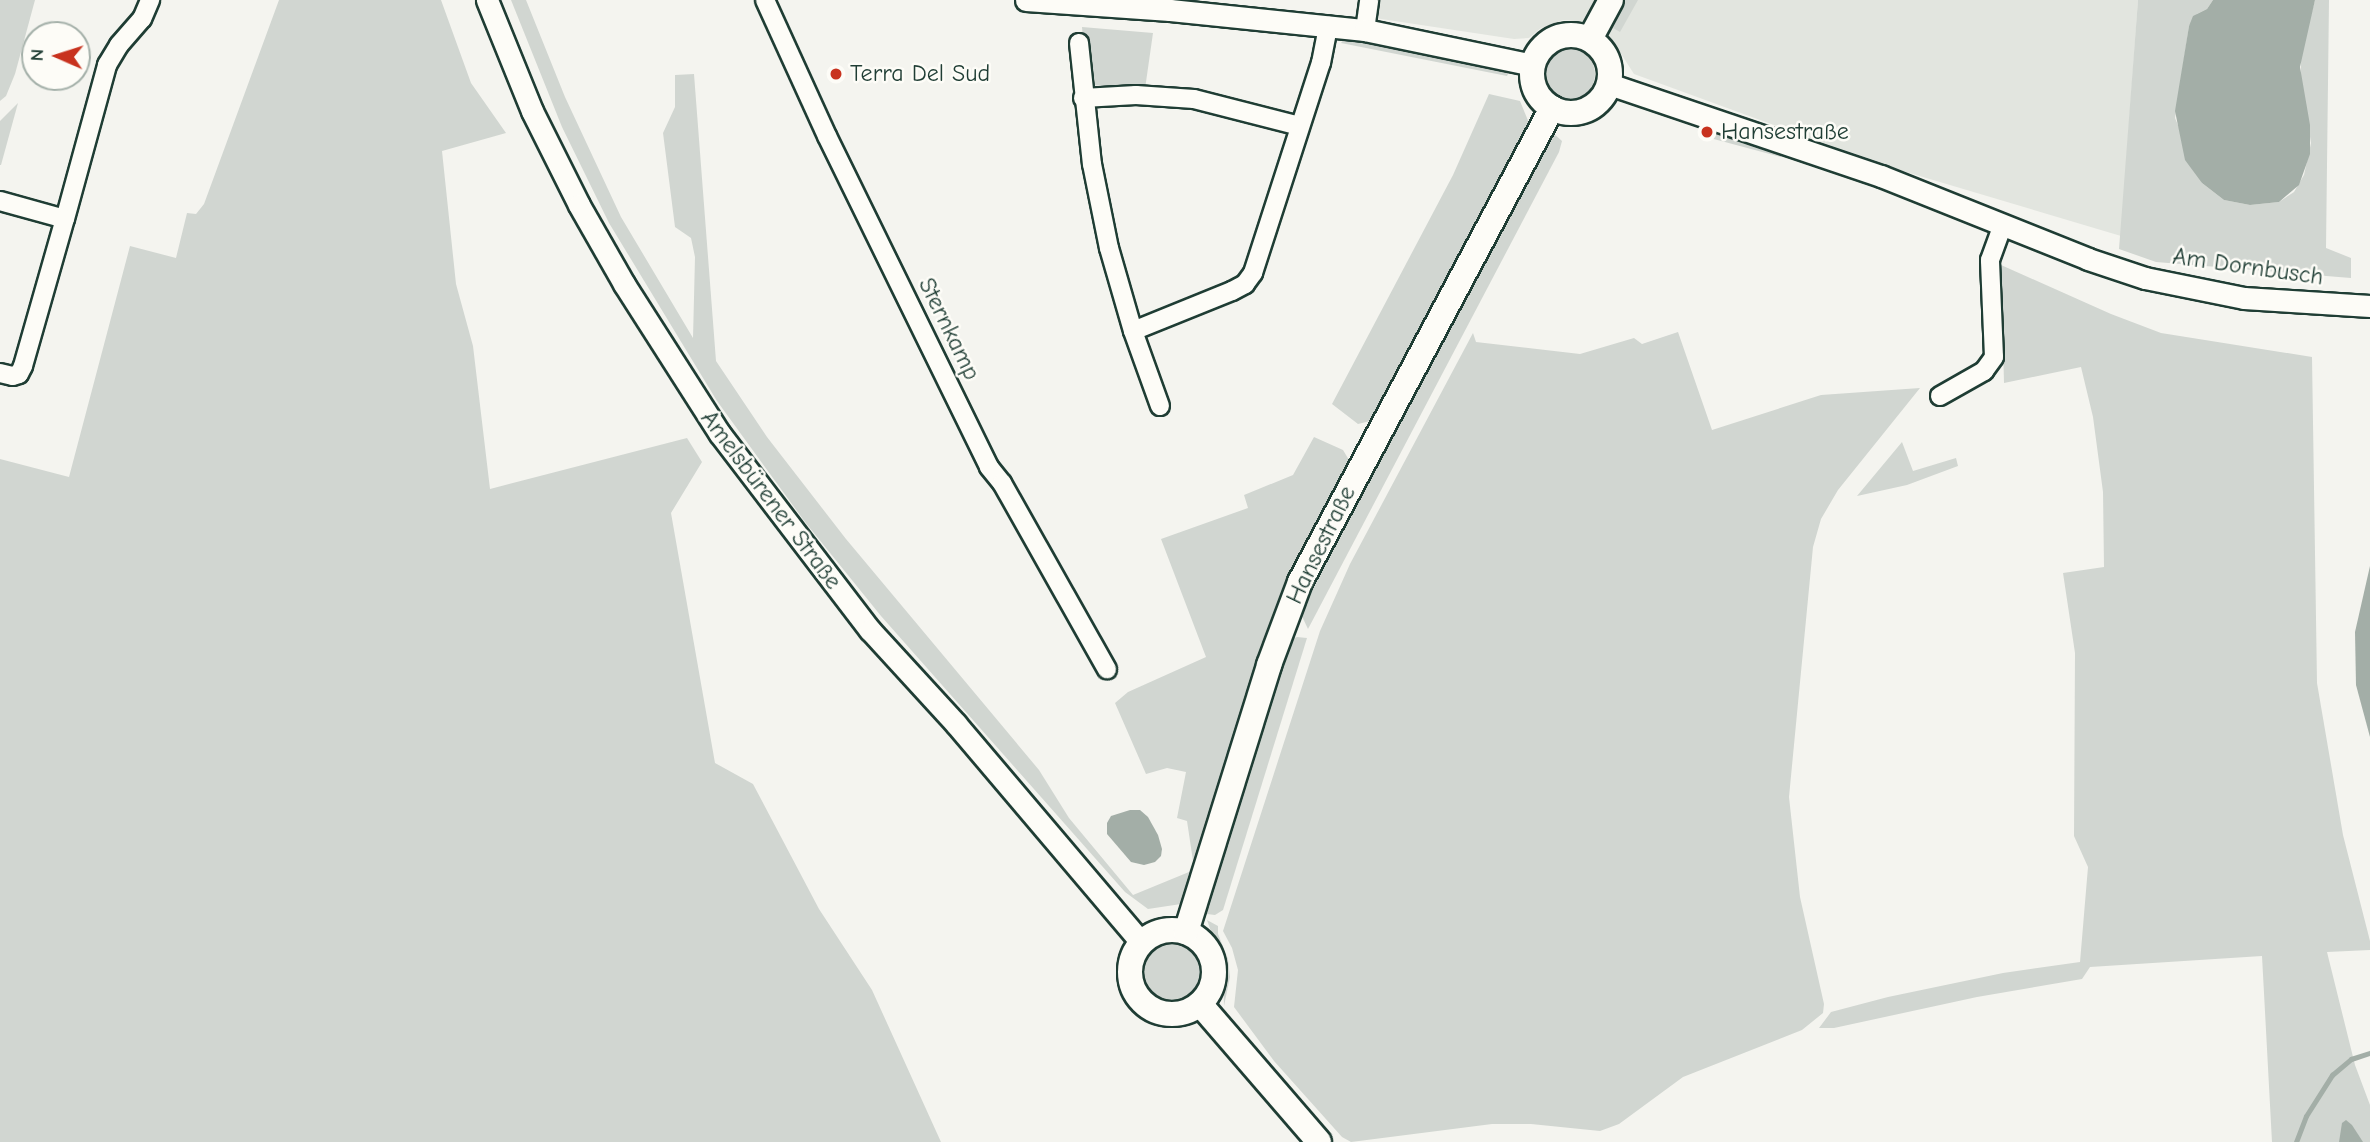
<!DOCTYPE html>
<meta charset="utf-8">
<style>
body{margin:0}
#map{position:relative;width:2370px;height:1142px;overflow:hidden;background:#f4f4ef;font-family:"Comic Neue",sans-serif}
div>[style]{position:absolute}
.built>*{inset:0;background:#e2e5df}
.green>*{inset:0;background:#d1d6d1}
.round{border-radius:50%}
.water>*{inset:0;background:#a3aea7}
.stream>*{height:5px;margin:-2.5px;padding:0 2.5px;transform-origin:2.5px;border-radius:2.5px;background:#a3aea7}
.roads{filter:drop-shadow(2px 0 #1f3d34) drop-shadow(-2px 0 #1f3d34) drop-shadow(0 2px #1f3d34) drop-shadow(0 -2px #1f3d34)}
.minor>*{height:18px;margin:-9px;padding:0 9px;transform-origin:9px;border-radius:9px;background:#fdfcf7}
.tertiary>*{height:21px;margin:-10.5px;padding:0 10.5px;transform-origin:10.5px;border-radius:10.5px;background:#fdfcf7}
.secondary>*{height:24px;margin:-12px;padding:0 12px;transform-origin:12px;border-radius:12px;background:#fdfcf7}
.secondary>.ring{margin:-12px;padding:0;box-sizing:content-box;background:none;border:24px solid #fdfcf7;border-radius:50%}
.dots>*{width:19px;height:19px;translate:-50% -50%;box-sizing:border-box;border:4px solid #fdfcf7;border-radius:50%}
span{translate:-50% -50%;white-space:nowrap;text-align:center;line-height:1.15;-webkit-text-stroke:5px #fdfcf7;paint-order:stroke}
.poi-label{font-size:24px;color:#1f3d34}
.left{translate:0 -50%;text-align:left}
.street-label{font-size:24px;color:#1f3d34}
.north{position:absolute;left:21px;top:21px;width:70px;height:70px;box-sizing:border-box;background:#fdfcf7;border:2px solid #a4b0a9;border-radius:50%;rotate:273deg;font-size:19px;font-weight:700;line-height:28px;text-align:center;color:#1f3d34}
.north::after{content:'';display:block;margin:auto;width:24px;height:32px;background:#c8321e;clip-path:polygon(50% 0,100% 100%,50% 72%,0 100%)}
</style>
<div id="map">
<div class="built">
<div style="clip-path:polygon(1369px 0,2138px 0,2121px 236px,1886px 166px,1634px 74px,1609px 35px,1586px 22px,1563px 20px,1541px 28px,1529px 38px,1514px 39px,1368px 17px)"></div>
</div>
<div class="green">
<div style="clip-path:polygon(0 0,35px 0,15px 74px,6px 96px,0 101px)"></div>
<div style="clip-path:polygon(279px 0,441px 0,471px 83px,506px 133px,442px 151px,456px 284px,473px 346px,490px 489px,687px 438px,702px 462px,671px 513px,715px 763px,753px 784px,819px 909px,872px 990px,941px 1142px,0 1142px,0 459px,69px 477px,130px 246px,176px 258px,187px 213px,196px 214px,204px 204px)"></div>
<div style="clip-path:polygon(511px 0,526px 0,565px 97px,621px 217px,693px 338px,695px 257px,691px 238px,675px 227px,663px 133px,675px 107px,675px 75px,694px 74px,716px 361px,767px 437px,846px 539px,1039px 770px,1069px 818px,1133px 895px,1189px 872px,1193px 861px,1187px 821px,1177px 818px,1186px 772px,1167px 768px,1146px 774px,1115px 703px,1128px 692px,1206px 657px,1161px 539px,1248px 508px,1244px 495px,1293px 475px,1314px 437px,1343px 450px,1352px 465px,1181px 904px,1148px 909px,1125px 892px,881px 616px,805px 522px,717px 401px,609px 223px,562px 127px)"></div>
<div style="clip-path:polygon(1625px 0,1638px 0,1620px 32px,1613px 28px)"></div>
<div style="clip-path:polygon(2138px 0,2213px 0,2207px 9px,2197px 14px,2189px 26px,2175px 118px,2202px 183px,2224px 200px,2250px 205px,2279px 202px,2294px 192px,2304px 175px,2311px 143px,2301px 81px,2301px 53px,2315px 0,2329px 0,2326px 248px,2351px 258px,2351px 278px,2156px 262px,2119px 249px)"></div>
<div style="clip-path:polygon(1082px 27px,1153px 33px,1145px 89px,1091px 85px,1086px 77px)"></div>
<div style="clip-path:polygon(1344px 39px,1485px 64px,1509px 72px,1507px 76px,1341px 43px)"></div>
<div class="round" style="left:1545px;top:49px;width:50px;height:50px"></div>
<div style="clip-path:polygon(1489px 94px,1520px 101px,1529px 123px,1523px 140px,1374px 420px,1358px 424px,1332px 404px,1453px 175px)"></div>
<div style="clip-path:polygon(18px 103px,1px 165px,0 165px,0 121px)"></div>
<div style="clip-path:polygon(1712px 132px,1781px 155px,1781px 157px,1710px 138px)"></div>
<div style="clip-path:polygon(1553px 133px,1562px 141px,1559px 152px,1308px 629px,1300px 612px,1304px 601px)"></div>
<div style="clip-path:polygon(2001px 265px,2111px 314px,2161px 333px,2312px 357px,2317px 683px,2343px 835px,2370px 941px,2370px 950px,2327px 952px,2355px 1065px,2370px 1105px,2370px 1142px,2272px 1142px,2262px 956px,2090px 967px,2082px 979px,1977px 997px,1834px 1028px,1819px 1028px,1831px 1012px,1888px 997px,2003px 973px,2080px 962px,2088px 867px,2074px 836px,2075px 653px,2063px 573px,2104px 567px,2103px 492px,2093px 417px,2081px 367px,2004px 383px)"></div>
<div style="clip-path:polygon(1678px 332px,1712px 430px,1821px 395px,1920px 388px,1838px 490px,1821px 519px,1813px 547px,1789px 797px,1800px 897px,1824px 1004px,1823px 1013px,1802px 1030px,1683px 1077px,1619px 1124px,1600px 1131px,1531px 1124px,1492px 1124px,1351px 1142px,1342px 1137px,1274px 1061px,1234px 1007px,1238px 970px,1232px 948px,1223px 931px,1320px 631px,1350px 564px,1473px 333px,1476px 342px,1580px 354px,1634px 338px,1642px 344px)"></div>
<div style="clip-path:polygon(1902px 442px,1913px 471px,1956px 458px,1958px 466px,1907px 485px,1857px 496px)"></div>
<div style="clip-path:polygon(1297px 637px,1307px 638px,1223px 910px,1215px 915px,1207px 914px,1214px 878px,1269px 700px,1290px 640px)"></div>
<div style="clip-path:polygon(1207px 920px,1218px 926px,1218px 934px,1228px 959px,1230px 977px,1224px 1006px,1223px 966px)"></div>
<div class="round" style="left:1141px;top:941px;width:64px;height:64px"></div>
</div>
<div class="water">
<div style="clip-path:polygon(2213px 0,2315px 0,2300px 67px,2310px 125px,2310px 154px,2299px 185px,2279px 202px,2250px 205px,2224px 200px,2202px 183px,2185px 160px,2175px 111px,2189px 26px,2193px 16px,2207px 9px)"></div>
<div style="clip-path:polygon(2370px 566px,2370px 737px,2356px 685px,2355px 632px)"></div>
<div style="clip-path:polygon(1130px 810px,1140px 810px,1148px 817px,1158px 835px,1162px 849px,1161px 856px,1155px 862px,1144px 865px,1131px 862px,1107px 834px,1107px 823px,1111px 816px)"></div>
<div style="clip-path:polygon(2346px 1120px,2352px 1125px,2363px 1142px,2339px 1142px,2342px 1123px)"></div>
</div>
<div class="stream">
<div style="left:2296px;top:1142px;width:28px;rotate:-69deg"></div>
<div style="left:2306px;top:1116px;width:49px;rotate:-57.6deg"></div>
<div style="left:2332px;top:1075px;width:25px;rotate:-40deg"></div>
<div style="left:2351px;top:1059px;width:20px;rotate:-18deg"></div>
</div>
<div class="roads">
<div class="minor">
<div style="left:765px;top:0;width:149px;rotate:65.5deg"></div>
<div style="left:827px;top:136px;width:369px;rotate:63.9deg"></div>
<div style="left:989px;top:467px;width:21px;rotate:51deg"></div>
<div style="left:1002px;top:483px;width:214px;rotate:60.6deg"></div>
<div style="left:1365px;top:30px;width:30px;rotate:-82deg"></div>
<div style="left:1079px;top:43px;width:122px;rotate:83.9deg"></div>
<div style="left:1092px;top:164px;width:86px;rotate:78.6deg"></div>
<div style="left:1109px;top:248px;width:86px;rotate:73.9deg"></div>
<div style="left:1083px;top:98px;width:53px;rotate:-3.2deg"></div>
<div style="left:1136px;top:95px;width:58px;rotate:3.9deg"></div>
<div style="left:1194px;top:99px;width:109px;rotate:14.3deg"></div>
<div style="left:0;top:201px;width:67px;rotate:15.5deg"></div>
<div style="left:65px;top:219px;width:160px;rotate:-74.7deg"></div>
<div style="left:107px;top:65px;width:23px;rotate:-59deg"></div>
<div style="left:119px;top:45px;width:35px;rotate:-49deg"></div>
<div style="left:142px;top:19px;width:21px;rotate:-67deg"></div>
<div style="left:0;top:373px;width:13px;rotate:13deg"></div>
<div style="left:13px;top:376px;width:6px;rotate:-18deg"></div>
<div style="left:19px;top:374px;width:9px;rotate:-63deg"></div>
<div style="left:23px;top:366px;width:153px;rotate:-74.1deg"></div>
<div style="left:1940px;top:396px;width:51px;rotate:-29.6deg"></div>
<div style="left:1984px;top:371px;width:17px;rotate:-54deg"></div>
<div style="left:1994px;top:357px;width:97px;rotate:-92.4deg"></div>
<div style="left:1990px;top:260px;width:37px;rotate:-70deg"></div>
<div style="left:1160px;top:406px;width:80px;rotate:-109.8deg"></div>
<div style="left:1133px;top:331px;width:107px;rotate:-22deg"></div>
<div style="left:1232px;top:291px;width:15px;rotate:-28deg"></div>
<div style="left:1245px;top:284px;width:14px;rotate:-54deg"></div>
<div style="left:1253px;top:273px;width:221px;rotate:-72.1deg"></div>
<div style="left:1321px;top:63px;width:38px;rotate:-79deg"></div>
</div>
<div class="tertiary">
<div style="left:487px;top:0;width:120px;rotate:67.9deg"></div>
<div style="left:532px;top:111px;width:105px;rotate:63.4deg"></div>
<div style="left:579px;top:205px;width:91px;rotate:60.3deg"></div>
<div style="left:624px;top:284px;width:178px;rotate:57.4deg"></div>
<div style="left:720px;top:434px;width:247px;rotate:52.6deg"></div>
<div style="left:870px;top:630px;width:127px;rotate:47.5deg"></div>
<div style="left:956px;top:724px;width:287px;rotate:49.7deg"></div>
<div style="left:1026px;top:0;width:144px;rotate:4deg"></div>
<div style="left:1170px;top:10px;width:196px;rotate:5.9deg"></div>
<div style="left:1365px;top:30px;width:172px;rotate:11.8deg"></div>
<div style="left:1609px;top:84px;width:287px;rotate:18.7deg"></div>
<div style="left:1881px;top:176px;width:223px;rotate:21.8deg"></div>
<div style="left:2088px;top:259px;width:60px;rotate:18.4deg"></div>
<div style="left:2145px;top:278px;width:101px;rotate:11.4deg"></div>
<div style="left:2244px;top:298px;width:126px;rotate:3.6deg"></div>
</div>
<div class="secondary">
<div class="ring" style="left:1532px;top:35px;width:54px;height:54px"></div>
<div style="left:1590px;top:39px;width:44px;rotate:-61.7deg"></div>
<div class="ring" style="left:1130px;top:930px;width:60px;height:60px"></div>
<div style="left:1186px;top:932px;width:280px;rotate:-72.7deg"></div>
<div style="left:1269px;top:665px;width:89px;rotate:-69.5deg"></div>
<div style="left:1300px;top:582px;width:537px;rotate:-62deg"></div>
<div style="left:1200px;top:1004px;width:182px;rotate:49.2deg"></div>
</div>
</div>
<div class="dots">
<div style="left:836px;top:74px;background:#c8321e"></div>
<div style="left:1707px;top:132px;background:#c8321e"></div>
</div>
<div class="poi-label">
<span class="left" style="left:850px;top:74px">Terra Del Sud</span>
<span class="left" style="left:1721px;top:132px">Hansestraße</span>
</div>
<div class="street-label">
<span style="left:2248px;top:267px;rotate:8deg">Am Dornbusch</span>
<span style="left:949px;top:329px;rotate:64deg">Sternkamp</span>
<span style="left:771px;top:500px;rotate:53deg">Amelsbürener Straße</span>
<span style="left:1321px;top:545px;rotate:-64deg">Hansestraße</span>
</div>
<div class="north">N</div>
</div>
